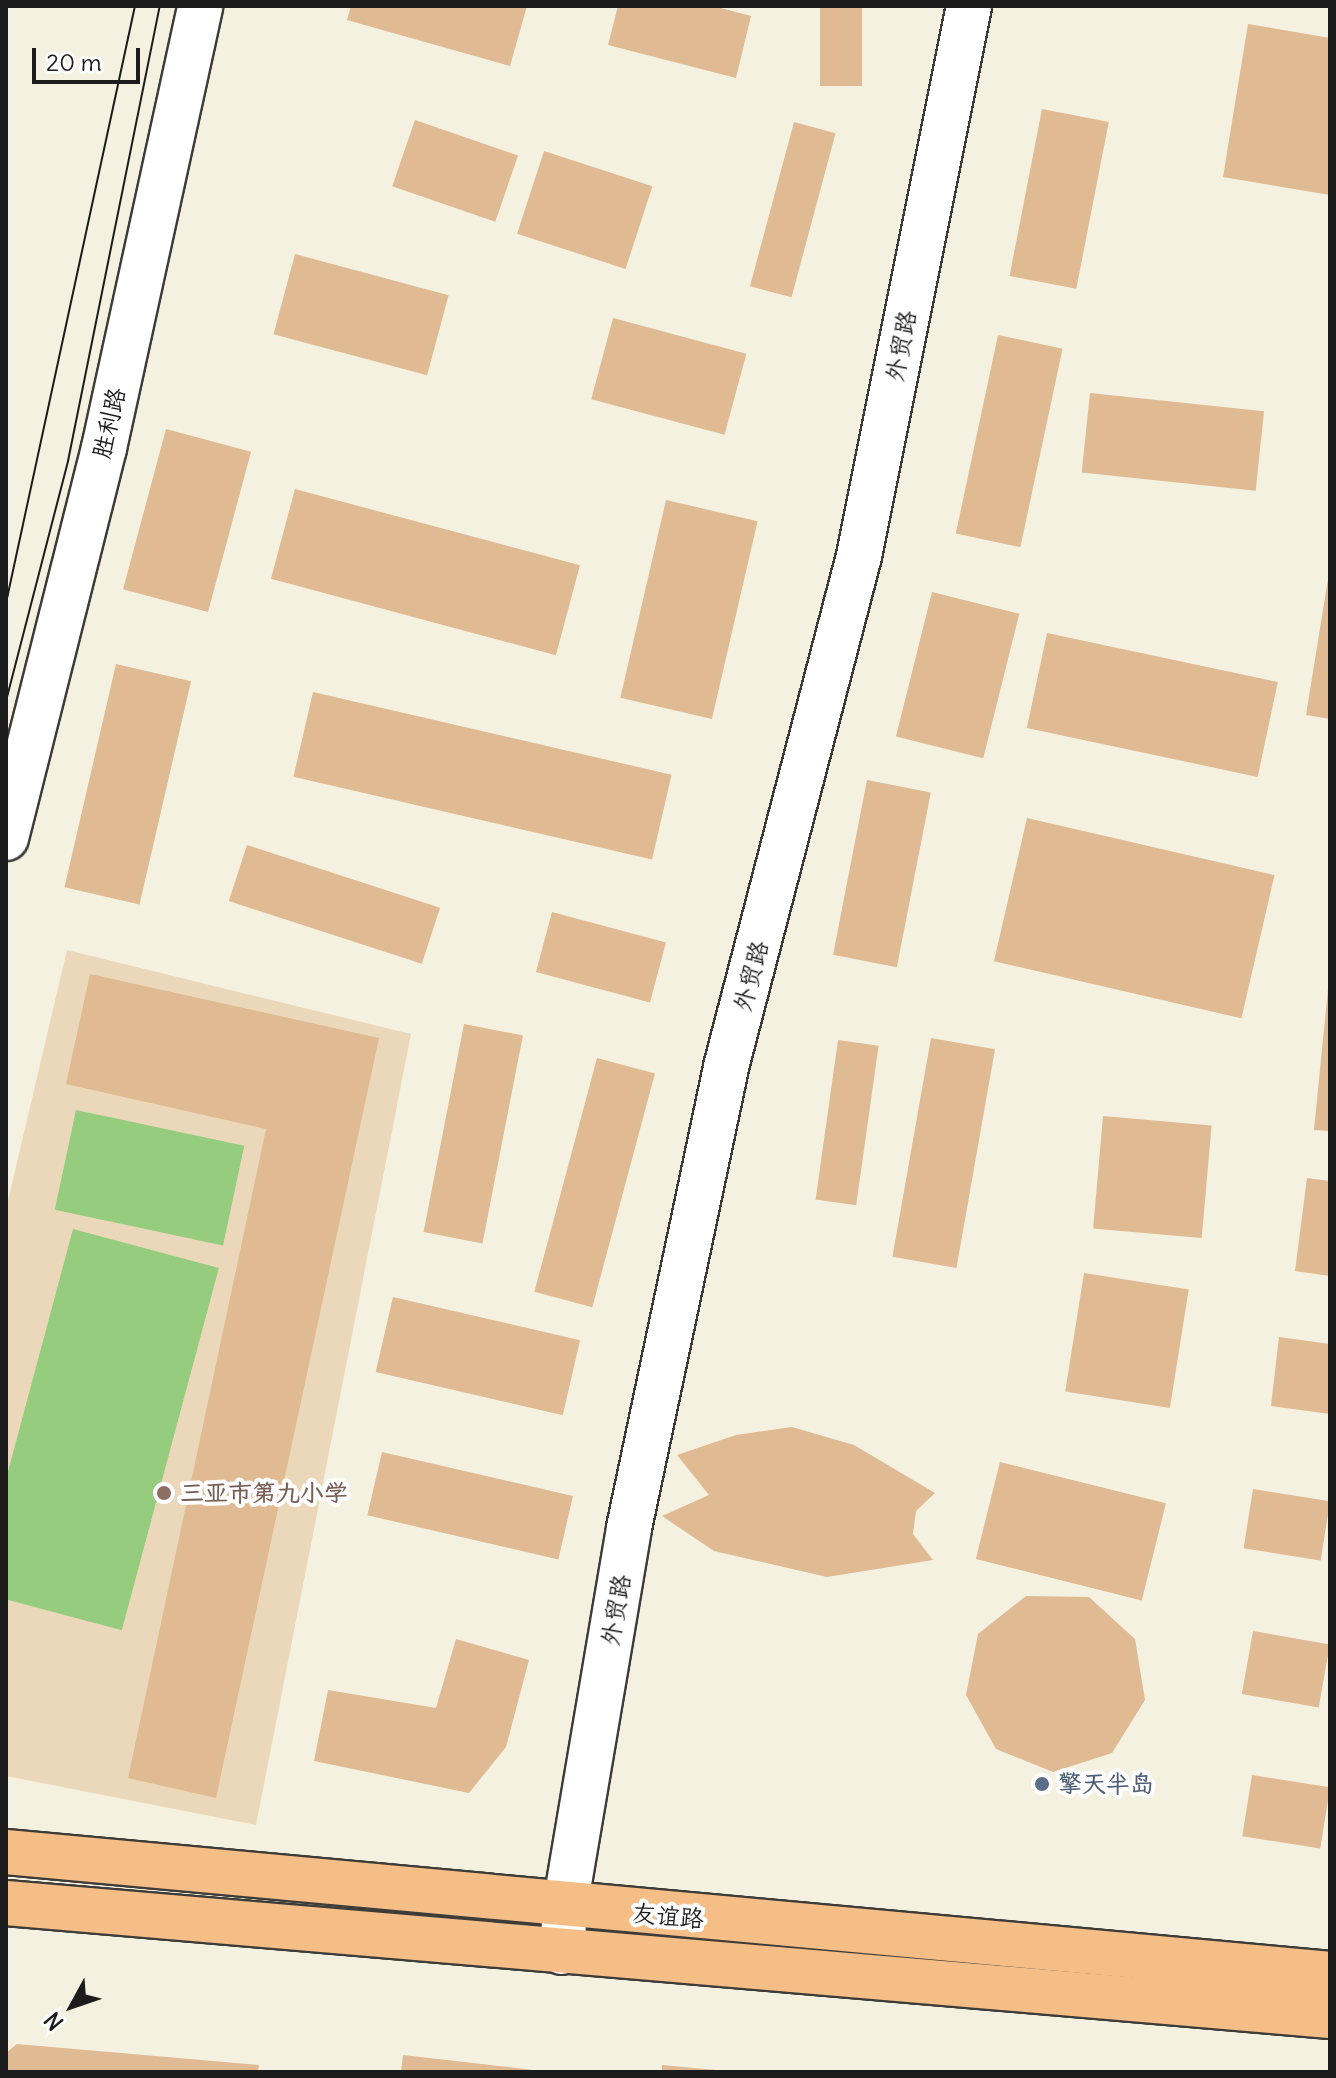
<!DOCTYPE html>
<meta charset="utf-8">
<style>
body{margin:0}
#map{position:relative;width:1336px;height:2078px;overflow:hidden;background:#f5f1e0;font-family:Delius,"LXGW WenKai TC",sans-serif}
div>[style]{position:absolute}
.built>*{inset:0;background:#ebd8ba}
.green>*{inset:0;background:#95cc7e;transform-origin:0 0}
.building>*{inset:0;background:#dfba92;transform-origin:0 0}
.roads{filter:drop-shadow(2px 0 #3d3c39) drop-shadow(-2px 0 #3d3c39) drop-shadow(0 2px #3d3c39) drop-shadow(0 -2px #3d3c39)}
.minor>*{height:44px;margin:-22px;padding:0 22px;transform-origin:22px;border-radius:22px;background:#fff}
.major>*{height:44px;margin:-22px;padding:0 22px;transform-origin:22px;border-radius:22px;background:#f6be87}
.tram>*{height:2px;margin:-1px;padding:0 1px;transform-origin:1px;border-radius:1px;background:#1c1c1c}
.dots>*{width:22px;height:22px;translate:-50% -50%;box-sizing:border-box;border:4px solid #fff;border-radius:50%}
span{translate:-50% -50%;white-space:nowrap;text-align:center;line-height:1.15;-webkit-text-stroke:8px #fff;paint-order:stroke}
.street-label{font-size:24px;color:#1c1c1c}
.education-label{font-size:24px;color:#785e54;font-weight:700}
.left{translate:0 -50%;text-align:left}
.service-label{font-size:24px;color:#4e5e75;font-weight:700}
.frame{position:absolute;inset:0;border:8px solid #1c1c1c;pointer-events:none}
.north{position:absolute;left:32px;top:1966px;width:80px;height:80px;-webkit-text-stroke:6px #fff;paint-order:stroke;rotate:230deg;font-size:22px;font-weight:700;line-height:32px;text-align:center;color:#1c1c1c}
.north::after{content:'';display:block;margin:auto;width:28px;height:36px;background:#1c1c1c;clip-path:polygon(50% 0,100% 100%,50% 72%,0 100%)}
.scale{position:absolute;left:32px;top:48px;width:108px;height:36px;box-sizing:border-box;border:4px solid #1c1c1c;border-top:0;padding-left:10px;font-size:24px;line-height:28px;white-space:nowrap;color:#1c1c1c;-webkit-text-stroke:6px #fff;paint-order:stroke}
</style>
<div id="map">
<div class="built">
<div style="clip-path:polygon(67px 950px,411px 1034px,256px 1825px,6px 1776px,6px 1209px)"></div>
</div>
<div class="green">
<div style="left:76px;top:1110px;width:172px;height:102px;rotate:12deg"></div>
<div style="left:73px;top:1229px;width:151px;height:375px;rotate:15deg"></div>
</div>
<div class="building">
<div style="clip-path:polygon(351px 6px,527px 6px,510px 66px,347px 20px)"></div>
<div style="clip-path:polygon(618px 6px,713px 6px,751px 16px,736px 78px,608px 45px)"></div>
<div style="left:820px;top:6px;width:42px;height:80px"></div>
<div style="clip-path:polygon(1248px 24px,1330px 38px,1330px 195px,1223px 177px)"></div>
<div style="left:1042px;top:109px;width:68px;height:170px;rotate:11deg"></div>
<div style="left:415px;top:120px;width:109px;height:70px;rotate:19deg"></div>
<div style="left:794px;top:122px;width:43px;height:170px;rotate:15deg"></div>
<div style="left:544px;top:151px;width:114px;height:87px;rotate:18deg"></div>
<div style="left:295px;top:254px;width:159px;height:83px;rotate:15deg"></div>
<div style="left:613px;top:318px;width:138px;height:84px;rotate:15deg"></div>
<div style="left:998px;top:335px;width:66px;height:203px;rotate:12deg"></div>
<div style="left:1090px;top:393px;width:175px;height:80px;rotate:6deg"></div>
<div style="left:166px;top:429px;width:88px;height:166px;rotate:15deg"></div>
<div style="left:295px;top:489px;width:295px;height:93px;rotate:15deg"></div>
<div style="left:666px;top:500px;width:94px;height:203px;rotate:13deg"></div>
<div style="clip-path:polygon(1328px 579px,1330px 580px,1330px 719px,1306px 715px)"></div>
<div style="left:932px;top:592px;width:90px;height:149px;rotate:14deg"></div>
<div style="left:1047px;top:633px;width:236px;height:97px;rotate:12deg"></div>
<div style="left:116px;top:664px;width:77px;height:229px;rotate:13deg"></div>
<div style="left:313px;top:692px;width:368px;height:87px;rotate:13deg"></div>
<div style="left:867px;top:780px;width:65px;height:178px;rotate:11deg"></div>
<div style="left:1027px;top:818px;width:254px;height:147px;rotate:13deg"></div>
<div style="left:247px;top:845px;width:203px;height:59px;rotate:18deg"></div>
<div style="left:552px;top:912px;width:118px;height:62px;rotate:15deg"></div>
<div style="clip-path:polygon(90px 974px,379px 1038px,216px 1798px,128px 1778px,266px 1129px,66px 1084px)"></div>
<div style="clip-path:polygon(1328px 989px,1330px 989px,1330px 1131px,1314px 1130px)"></div>
<div style="left:464px;top:1024px;width:60px;height:212px;rotate:11deg"></div>
<div style="left:931px;top:1038px;width:65px;height:222px;rotate:10deg"></div>
<div style="left:838px;top:1040px;width:41px;height:161px;rotate:8deg"></div>
<div style="left:597px;top:1058px;width:60px;height:242px;rotate:15deg"></div>
<div style="left:1103px;top:1116px;width:109px;height:113px;rotate:5deg"></div>
<div style="clip-path:polygon(1307px 1178px,1330px 1181px,1330px 1276px,1295px 1271px)"></div>
<div style="left:1084px;top:1273px;width:106px;height:120px;rotate:9deg"></div>
<div style="left:393px;top:1297px;width:192px;height:77px;rotate:13deg"></div>
<div style="clip-path:polygon(1279px 1337px,1330px 1344px,1330px 1414px,1271px 1406px)"></div>
<div style="clip-path:polygon(792px 1427px,854px 1445px,935px 1493px,916px 1511px,913px 1534px,933px 1560px,827px 1577px,714px 1551px,662px 1516px,709px 1495px,677px 1455px,736px 1435px)"></div>
<div style="left:382px;top:1452px;width:196px;height:65px;rotate:13deg"></div>
<div style="left:1000px;top:1462px;width:171px;height:100px;rotate:14deg"></div>
<div style="left:1253px;top:1489px;width:78px;height:60px;rotate:9deg"></div>
<div style="clip-path:polygon(1026px 1596px,1089px 1597px,1135px 1639px,1145px 1700px,1112px 1753px,1053px 1772px,996px 1749px,966px 1695px,978px 1634px)"></div>
<div style="left:1253px;top:1631px;width:78px;height:64px;rotate:10deg"></div>
<div style="clip-path:polygon(456px 1639px,529px 1660px,506px 1747px,469px 1793px,314px 1761px,328px 1690px,436px 1708px)"></div>
<div style="left:1252px;top:1775px;width:79px;height:62px;rotate:9deg"></div>
<div style="clip-path:polygon(17px 2044px,259px 2065px,258px 2072px,6px 2072px,6px 2053px)"></div>
<div style="clip-path:polygon(403px 2055px,533px 2070px,533px 2072px,401px 2072px)"></div>
<div style="clip-path:polygon(662px 2065px,716px 2070px,716px 2072px,662px 2072px)"></div>
</div>
<div class="roads">
<div class="minor">
<div style="left:6px;top:838px;width:402px;rotate:-75.9deg"></div>
<div style="left:104px;top:448px;width:452px;rotate:-77.7deg"></div>
<div style="left:562px;top:1952px;width:45px;rotate:-86.2deg"></div>
<div style="left:565px;top:1907px;width:384px;rotate:-80.4deg"></div>
<div style="left:629px;top:1528px;width:471px;rotate:-78.1deg"></div>
<div style="left:726px;top:1067px;width:528px;rotate:-75.41deg"></div>
<div style="left:859px;top:556px;width:561px;rotate:-78.69deg"></div>
</div>
<div class="major">
<div style="left:6px;top:1852px;width:1330px;rotate:5.26deg"></div>
<div style="left:6px;top:1903px;width:1329px;rotate:4.88deg"></div>
</div>
</div>
<div class="tram">
<div style="left:6px;top:603px;width:611px;rotate:-77.81deg"></div>
<div style="left:6px;top:701px;width:248px;rotate:-75.5deg"></div>
<div style="left:68px;top:461px;width:464px;rotate:-78.6deg"></div>
</div>
<div class="dots">
<div style="left:164px;top:1493px;background:#8d6e63"></div>
<div style="left:1042px;top:1784px;background:#5c6f8a"></div>
</div>
<div class="street-label">
<span style="left:901px;top:346px;rotate:-79deg">外贸路</span>
<span style="left:109px;top:423px;rotate:-77deg">胜利路</span>
<span style="left:751px;top:976px;rotate:-75deg">外贸路</span>
<span style="left:616px;top:1610px;rotate:-80deg">外贸路</span>
<span style="left:668px;top:1916px;rotate:5deg">友谊路</span>
</div>
<div class="education-label">
<span class="left" style="left:180px;top:1493px">三亚市第九小学</span>
</div>
<div class="service-label">
<span class="left" style="left:1058px;top:1784px">擎天半岛</span>
</div>
<div class="frame"></div>
<div class="north">N</div>
<div class="scale">20 m</div>
</div>
